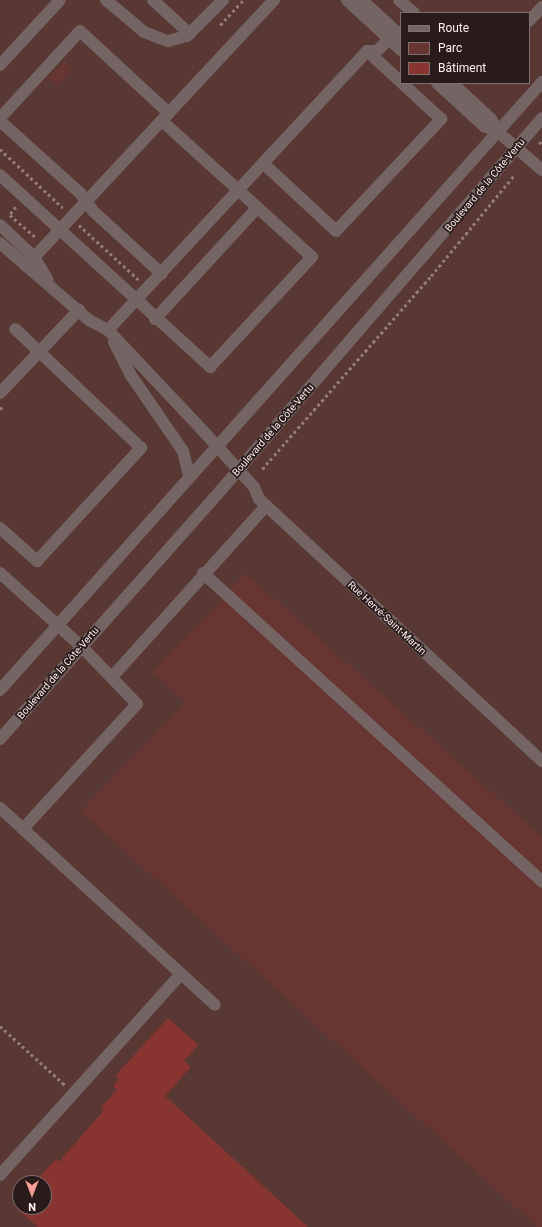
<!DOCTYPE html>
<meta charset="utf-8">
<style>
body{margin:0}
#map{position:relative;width:542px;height:1227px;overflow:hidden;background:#4b2f2c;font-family:Roboto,sans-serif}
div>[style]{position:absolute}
.built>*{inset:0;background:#593733}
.green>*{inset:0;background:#673632;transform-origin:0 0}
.building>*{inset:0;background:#883430}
.path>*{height:2.5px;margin-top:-1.25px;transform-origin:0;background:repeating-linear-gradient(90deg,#927b78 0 3px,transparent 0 6px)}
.minor>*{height:12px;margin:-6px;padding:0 6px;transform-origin:6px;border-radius:6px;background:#746564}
span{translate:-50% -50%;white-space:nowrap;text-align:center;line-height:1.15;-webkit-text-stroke:3.5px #281b1a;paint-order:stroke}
.street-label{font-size:10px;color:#ffefee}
.legend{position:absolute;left:400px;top:12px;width:130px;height:72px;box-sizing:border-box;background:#281b1a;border:1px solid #7e706f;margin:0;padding:5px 7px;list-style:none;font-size:12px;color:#ffefee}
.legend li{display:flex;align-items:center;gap:8px;height:20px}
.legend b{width:20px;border:1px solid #7e706f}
.north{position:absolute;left:12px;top:1175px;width:40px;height:40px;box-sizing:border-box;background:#281b1a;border:1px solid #7e706f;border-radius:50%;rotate:180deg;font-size:11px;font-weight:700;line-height:16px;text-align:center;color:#ffefee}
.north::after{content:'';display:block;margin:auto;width:14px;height:18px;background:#f59c94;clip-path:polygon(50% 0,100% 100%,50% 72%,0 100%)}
</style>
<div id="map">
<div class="built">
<div style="clip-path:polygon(evenodd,0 0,542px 0,542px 1227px,0 1227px,0 0,401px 13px,529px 13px,529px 83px,401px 83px,401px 13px,0 0,20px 1183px,44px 1183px,44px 1207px,20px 1207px,20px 1183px)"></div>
</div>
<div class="green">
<div style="left:65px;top:61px;width:11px;height:23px;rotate:45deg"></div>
<div style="clip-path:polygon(246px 573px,542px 837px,542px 1227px,537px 1227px,81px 811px,186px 702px,152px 672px)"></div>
</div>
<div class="building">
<div style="clip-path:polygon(168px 1018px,198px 1045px,184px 1061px,191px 1067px,165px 1096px,308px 1227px,38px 1227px,15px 1207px,44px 1207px,44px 1183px,34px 1183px,56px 1159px,59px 1162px,104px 1110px,101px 1107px,117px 1090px,113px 1086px,119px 1079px,115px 1076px)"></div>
</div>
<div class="path">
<div style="left:220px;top:25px;width:34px;rotate:-47deg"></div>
<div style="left:539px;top:144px;width:5px;rotate:-53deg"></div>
<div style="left:0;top:149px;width:86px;rotate:43.1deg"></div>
<div style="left:16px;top:207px;width:10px;rotate:127deg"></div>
<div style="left:10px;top:215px;width:35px;rotate:41deg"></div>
<div style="left:79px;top:225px;width:81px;rotate:42.5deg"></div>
<div style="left:0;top:409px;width:6px;rotate:-45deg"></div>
<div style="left:262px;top:469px;width:257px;rotate:-48.8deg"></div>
<div style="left:431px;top:276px;width:132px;rotate:-50.5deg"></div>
<div style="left:0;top:1026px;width:88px;rotate:42.2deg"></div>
</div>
<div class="minor">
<div style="left:106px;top:0;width:50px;rotate:40.1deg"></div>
<div style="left:144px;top:32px;width:26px;rotate:21deg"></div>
<div style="left:168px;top:41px;width:20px;rotate:-15deg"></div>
<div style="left:187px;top:36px;width:51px;rotate:-45deg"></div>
<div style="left:153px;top:0;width:50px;rotate:42.6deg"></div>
<div style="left:347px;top:0;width:74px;rotate:42.8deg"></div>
<div style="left:362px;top:0;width:53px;rotate:42.7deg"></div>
<div style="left:399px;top:0;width:20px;rotate:41deg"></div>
<div style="left:529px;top:21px;width:19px;rotate:-47deg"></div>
<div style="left:367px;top:51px;width:46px;rotate:42.4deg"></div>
<div style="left:0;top:65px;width:88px;rotate:-47.3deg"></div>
<div style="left:437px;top:83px;width:64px;rotate:42.5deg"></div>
<div style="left:484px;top:126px;width:15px;rotate:23deg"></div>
<div style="left:452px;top:83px;width:53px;rotate:42.7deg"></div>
<div style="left:491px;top:119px;width:15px;rotate:62deg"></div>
<div style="left:498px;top:132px;width:58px;rotate:40.8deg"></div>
<div style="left:0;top:118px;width:118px;rotate:-47.4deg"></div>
<div style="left:80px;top:31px;width:121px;rotate:42.7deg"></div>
<div style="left:0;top:121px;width:108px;rotate:42deg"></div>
<div style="left:80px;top:193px;width:22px;rotate:54deg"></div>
<div style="left:93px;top:211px;width:93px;rotate:42.4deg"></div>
<div style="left:264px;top:164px;width:98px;rotate:42.9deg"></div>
<div style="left:336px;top:231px;width:154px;rotate:-46.8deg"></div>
<div style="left:441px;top:119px;width:53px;rotate:-137.3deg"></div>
<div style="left:0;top:175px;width:285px;rotate:42.4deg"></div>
<div style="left:210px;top:367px;width:150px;rotate:-47.2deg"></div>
<div style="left:312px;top:257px;width:202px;rotate:-137.8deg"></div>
<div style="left:0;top:225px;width:47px;rotate:43.3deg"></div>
<div style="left:34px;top:257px;width:26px;rotate:59deg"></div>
<div style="left:0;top:243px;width:118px;rotate:40.9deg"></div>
<div style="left:89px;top:320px;width:21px;rotate:28deg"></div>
<div style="left:108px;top:330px;width:141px;rotate:46.7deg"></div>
<div style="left:205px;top:433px;width:73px;rotate:47.8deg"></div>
<div style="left:254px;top:487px;width:13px;rotate:67deg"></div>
<div style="left:259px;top:499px;width:386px;rotate:42.8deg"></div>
<div style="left:26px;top:266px;width:364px;rotate:-47deg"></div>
<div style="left:155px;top:319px;width:151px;rotate:-47.4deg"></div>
<div style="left:108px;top:330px;width:381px;rotate:-47.1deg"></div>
<div style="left:367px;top:51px;width:10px"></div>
<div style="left:377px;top:51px;width:17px;rotate:-45deg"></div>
<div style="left:114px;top:342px;width:36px;rotate:63deg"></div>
<div style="left:130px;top:374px;width:93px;rotate:55.5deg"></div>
<div style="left:183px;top:451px;width:25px;rotate:76deg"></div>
<div style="left:0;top:393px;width:115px;rotate:-46.4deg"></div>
<div style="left:0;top:528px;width:50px;rotate:41.7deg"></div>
<div style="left:37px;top:561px;width:154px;rotate:-47.4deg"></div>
<div style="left:141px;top:448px;width:173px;rotate:-136.6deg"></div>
<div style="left:0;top:573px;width:110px;rotate:42.1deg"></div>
<div style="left:82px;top:647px;width:79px;rotate:46deg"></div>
<div style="left:137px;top:704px;width:169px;rotate:132.4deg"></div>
<div style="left:23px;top:829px;width:260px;rotate:42.5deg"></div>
<div style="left:203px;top:573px;width:459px;rotate:42.3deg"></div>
<div style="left:112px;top:677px;width:230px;rotate:-48deg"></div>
<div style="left:0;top:690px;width:815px;rotate:-48.28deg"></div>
<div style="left:0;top:739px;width:333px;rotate:-48.4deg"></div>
<div style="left:221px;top:490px;width:491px;rotate:-49.2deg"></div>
<div style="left:0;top:808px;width:31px;rotate:42deg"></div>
<div style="left:0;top:1175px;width:270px;rotate:-48deg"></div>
</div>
<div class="street-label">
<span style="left:485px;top:185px;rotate:-50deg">Boulevard de la Côte-Vertu</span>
<span style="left:273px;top:430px;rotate:-49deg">Boulevard de la Côte-Vertu</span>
<span style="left:387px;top:618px;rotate:43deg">Rue Hervé-Saint-Martin</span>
<span style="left:58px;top:673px;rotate:-49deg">Boulevard de la Côte-Vertu</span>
</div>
<ul class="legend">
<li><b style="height:5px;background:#746564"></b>Route</li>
<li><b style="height:11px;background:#673632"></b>Parc</li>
<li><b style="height:11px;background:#883430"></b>Bâtiment</li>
</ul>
<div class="north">N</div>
</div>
